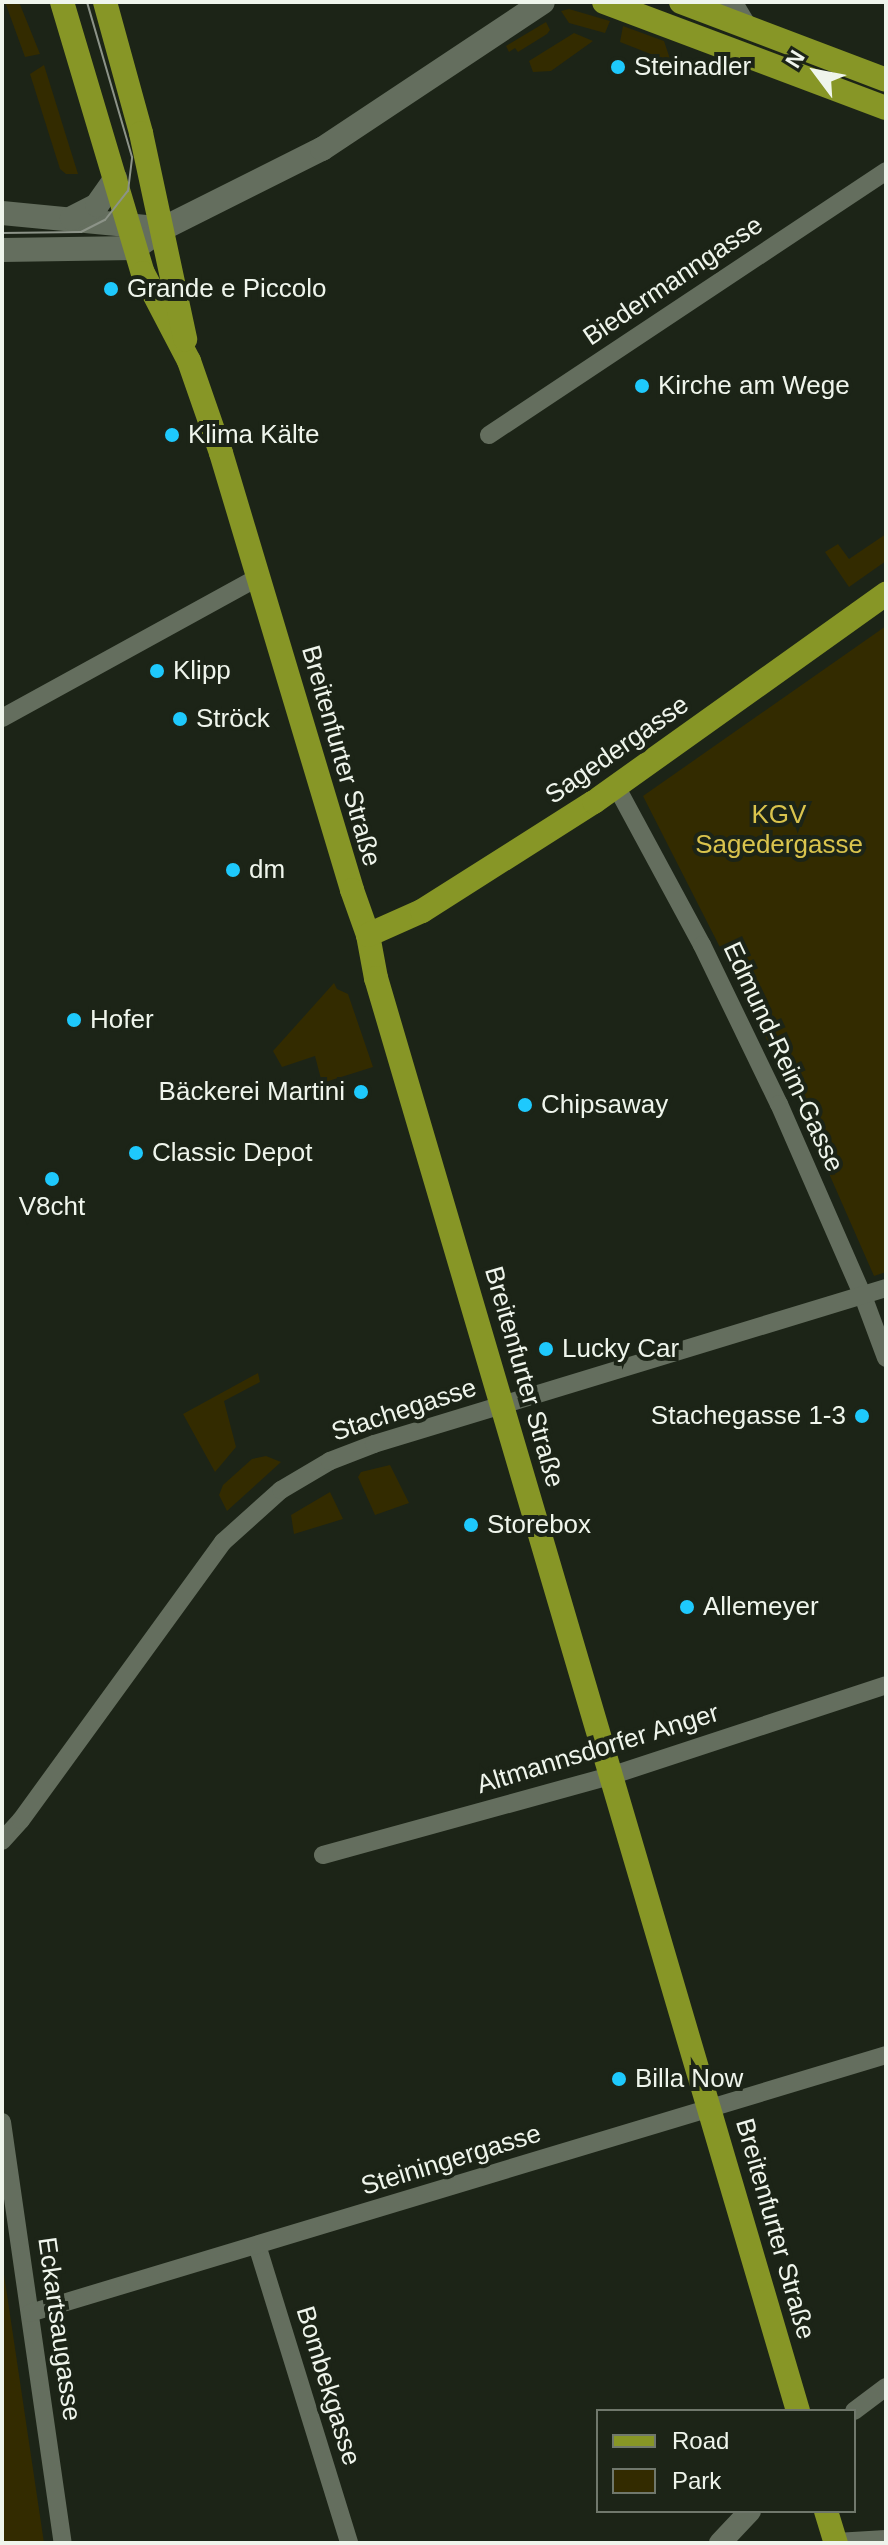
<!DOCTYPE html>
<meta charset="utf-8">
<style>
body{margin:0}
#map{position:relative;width:888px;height:2545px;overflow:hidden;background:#1c2417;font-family:Helvetica,sans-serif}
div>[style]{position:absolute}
.green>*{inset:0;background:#332b00}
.minor>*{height:18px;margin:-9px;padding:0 9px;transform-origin:9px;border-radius:9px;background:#646e5e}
.tertiary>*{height:22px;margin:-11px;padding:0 11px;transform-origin:11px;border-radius:11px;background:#646e5e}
.secondary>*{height:24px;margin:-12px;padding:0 12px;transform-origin:12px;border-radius:12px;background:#646e5e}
.primary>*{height:24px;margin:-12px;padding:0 12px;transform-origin:12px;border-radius:12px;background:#879626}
.tram>*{height:2px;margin:-1px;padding:0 1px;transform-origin:1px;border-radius:1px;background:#8c9388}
.dots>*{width:22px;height:22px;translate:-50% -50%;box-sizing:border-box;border:4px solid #1c2417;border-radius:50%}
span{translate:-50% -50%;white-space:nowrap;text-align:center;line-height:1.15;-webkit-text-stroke:8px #1c2417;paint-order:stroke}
.poi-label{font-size:26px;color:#eff5ec}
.left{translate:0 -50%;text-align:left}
.right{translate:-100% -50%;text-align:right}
.street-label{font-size:26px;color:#eff5ec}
.park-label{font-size:26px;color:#dac44d}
.frame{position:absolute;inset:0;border:4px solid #eff5ec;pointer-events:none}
.legend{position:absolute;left:596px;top:2409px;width:260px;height:104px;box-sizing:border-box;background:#1c2417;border:2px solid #70786c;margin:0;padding:10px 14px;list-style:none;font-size:24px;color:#eff5ec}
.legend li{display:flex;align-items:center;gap:16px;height:40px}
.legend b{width:40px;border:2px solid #70786c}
.north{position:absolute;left:776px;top:32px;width:80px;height:80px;-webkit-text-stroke:6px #1c2417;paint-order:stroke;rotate:302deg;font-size:22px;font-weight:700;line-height:32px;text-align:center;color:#eff5ec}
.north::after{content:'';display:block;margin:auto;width:28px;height:36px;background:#eff5ec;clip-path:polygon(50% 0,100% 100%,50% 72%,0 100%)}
</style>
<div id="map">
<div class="green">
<div style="clip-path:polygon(5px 2px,19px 2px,40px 54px,25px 57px)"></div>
<div style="clip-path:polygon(569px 9px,610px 21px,605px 33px,569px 23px,561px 11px)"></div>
<div style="clip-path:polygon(546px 22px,550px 30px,547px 34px,518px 52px,515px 48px,509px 52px,506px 46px)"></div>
<div style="clip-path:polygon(623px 26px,664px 41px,671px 62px,620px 42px)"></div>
<div style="clip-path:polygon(574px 33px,593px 41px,551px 71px,533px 72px,529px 61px)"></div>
<div style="clip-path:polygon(44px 65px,78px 174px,66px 174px,60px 169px,30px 74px)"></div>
<div style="clip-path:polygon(886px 534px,886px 561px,849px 587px,825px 552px,838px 544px,849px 559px)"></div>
<div style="clip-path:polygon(886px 626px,886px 1272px,874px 1276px,791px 1087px,643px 796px)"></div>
<div style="clip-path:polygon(334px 983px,337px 989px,348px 994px,373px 1067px,322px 1083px,315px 1056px,282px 1067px,273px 1051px)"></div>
<div style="clip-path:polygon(258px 1373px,260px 1382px,224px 1401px,236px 1447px,215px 1472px,183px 1414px)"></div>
<div style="clip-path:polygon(266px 1456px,281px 1462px,227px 1511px,219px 1495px,223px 1485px,252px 1459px)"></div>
<div style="clip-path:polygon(390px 1465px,409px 1503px,375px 1515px,358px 1477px,361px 1472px)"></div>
<div style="clip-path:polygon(330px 1492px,343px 1519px,294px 1534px,291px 1515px)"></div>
<div style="clip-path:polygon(2px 2261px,44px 2543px,2px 2543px)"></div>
</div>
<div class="minor">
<div style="left:721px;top:2px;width:17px;rotate:21deg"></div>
<div style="left:737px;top:8px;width:23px;rotate:59deg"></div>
<div style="left:489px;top:435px;width:477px;rotate:-33.6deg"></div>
<div style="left:2px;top:718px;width:293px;rotate:-28.8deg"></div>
<div style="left:616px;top:786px;width:181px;rotate:61.6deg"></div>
<div style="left:702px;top:945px;width:177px;rotate:64.2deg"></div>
<div style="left:779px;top:1104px;width:210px;rotate:66.4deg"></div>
<div style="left:863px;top:1296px;width:66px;rotate:69.6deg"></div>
<div style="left:2px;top:1841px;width:28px;rotate:-48deg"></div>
<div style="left:21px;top:1820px;width:344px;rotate:-54deg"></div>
<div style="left:223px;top:1542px;width:78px;rotate:-41.9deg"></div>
<div style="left:281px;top:1490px;width:57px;rotate:-30.6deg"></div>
<div style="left:330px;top:1461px;width:47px;rotate:-21.1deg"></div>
<div style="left:374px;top:1444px;width:535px;rotate:-16.95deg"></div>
<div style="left:323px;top:1855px;width:301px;rotate:-15.4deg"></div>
<div style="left:613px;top:1775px;width:287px;rotate:-18.2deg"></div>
<div style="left:2px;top:2122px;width:425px;rotate:81.8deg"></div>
<div style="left:257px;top:2245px;width:312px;rotate:72.8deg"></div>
<div style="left:30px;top:2313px;width:894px;rotate:-16.77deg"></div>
<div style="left:854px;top:2411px;width:40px;rotate:-37deg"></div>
<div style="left:836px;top:2542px;width:50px;rotate:-3.4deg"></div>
</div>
<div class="tertiary">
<div style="left:720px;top:2543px;width:44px;rotate:-46.8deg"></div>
</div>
<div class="secondary">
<div style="left:2px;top:213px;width:147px;rotate:5.5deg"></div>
<div style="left:72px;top:218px;width:28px;rotate:-27deg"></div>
<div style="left:97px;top:205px;width:32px;rotate:-55deg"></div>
<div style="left:2px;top:250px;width:133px;rotate:-0.9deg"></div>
<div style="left:135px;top:248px;width:33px;rotate:-35deg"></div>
<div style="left:162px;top:229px;width:179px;rotate:-26.6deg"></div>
<div style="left:322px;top:149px;width:265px;rotate:-33.6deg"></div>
</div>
<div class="primary">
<div style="left:62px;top:2px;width:283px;rotate:73.4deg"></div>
<div style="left:143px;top:273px;width:99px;rotate:62.4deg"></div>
<div style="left:189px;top:361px;width:97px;rotate:70.8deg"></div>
<div style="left:221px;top:453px;width:456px;rotate:73.3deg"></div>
<div style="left:352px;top:890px;width:48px;rotate:70.4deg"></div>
<div style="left:368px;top:935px;width:44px;rotate:79.5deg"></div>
<div style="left:376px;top:978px;width:1494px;rotate:73.59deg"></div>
<div style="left:105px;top:2px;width:136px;rotate:74.6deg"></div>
<div style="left:141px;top:133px;width:211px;rotate:77.9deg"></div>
<div style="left:604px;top:2px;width:301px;rotate:20.6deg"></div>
<div style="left:681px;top:2px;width:219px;rotate:20.8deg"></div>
<div style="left:368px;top:935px;width:59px;rotate:-24deg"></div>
<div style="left:422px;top:911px;width:204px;rotate:-32.4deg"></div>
<div style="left:594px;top:802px;width:359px;rotate:-35.5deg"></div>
<div style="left:826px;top:2511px;width:34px;rotate:73deg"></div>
</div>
<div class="tram">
<div style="left:2px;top:233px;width:79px;rotate:-0.7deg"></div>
<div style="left:81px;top:232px;width:27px;rotate:-27deg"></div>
<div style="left:105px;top:220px;width:37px;rotate:-52deg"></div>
<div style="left:128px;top:191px;width:34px;rotate:-83deg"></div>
<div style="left:132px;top:157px;width:161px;rotate:-106.2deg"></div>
</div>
<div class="dots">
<div style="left:618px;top:67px;background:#1ec9fd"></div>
<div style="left:111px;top:289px;background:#1ec9fd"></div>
<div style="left:642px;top:386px;background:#1ec9fd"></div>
<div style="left:172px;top:435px;background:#1ec9fd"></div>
<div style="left:157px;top:671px;background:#1ec9fd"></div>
<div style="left:180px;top:719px;background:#1ec9fd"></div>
<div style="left:233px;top:870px;background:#1ec9fd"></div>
<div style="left:74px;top:1020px;background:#1ec9fd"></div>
<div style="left:361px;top:1092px;background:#1ec9fd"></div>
<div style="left:525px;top:1105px;background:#1ec9fd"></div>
<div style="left:136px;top:1153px;background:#1ec9fd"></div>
<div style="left:52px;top:1179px;background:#1ec9fd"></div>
<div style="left:546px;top:1349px;background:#1ec9fd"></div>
<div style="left:862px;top:1416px;background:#1ec9fd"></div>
<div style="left:471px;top:1525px;background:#1ec9fd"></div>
<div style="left:687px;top:1607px;background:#1ec9fd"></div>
<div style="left:619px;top:2079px;background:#1ec9fd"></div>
</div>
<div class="poi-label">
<span class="left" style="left:634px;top:67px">Steinadler</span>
<span class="left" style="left:127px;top:289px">Grande e Piccolo</span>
<span class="left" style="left:658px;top:386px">Kirche am Wege</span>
<span class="left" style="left:188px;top:435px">Klima Kälte</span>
<span class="left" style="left:173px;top:671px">Klipp</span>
<span class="left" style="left:196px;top:719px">Ströck</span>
<span class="left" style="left:249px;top:870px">dm</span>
<span class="left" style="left:90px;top:1020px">Hofer</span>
<span class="right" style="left:345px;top:1092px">Bäckerei Martini</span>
<span class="left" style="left:541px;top:1105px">Chipsaway</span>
<span class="left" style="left:152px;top:1153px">Classic Depot</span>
<span style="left:52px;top:1207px">V8cht</span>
<span class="left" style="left:562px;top:1349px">Lucky Car</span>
<span class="right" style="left:846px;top:1416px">Stachegasse 1-3</span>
<span class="left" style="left:487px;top:1525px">Storebox</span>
<span class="left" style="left:703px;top:1607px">Allemeyer</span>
<span class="left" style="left:635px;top:2079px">Billa Now</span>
</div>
<div class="street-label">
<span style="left:673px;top:281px;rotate:-34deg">Biedermanngasse</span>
<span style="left:617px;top:750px;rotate:-35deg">Sagedergasse</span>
<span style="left:341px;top:756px;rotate:74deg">Breitenfurter Straße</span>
<span style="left:783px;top:1057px;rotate:65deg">Edmund-Reim-Gasse</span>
<span style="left:524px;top:1377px;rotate:74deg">Breitenfurter Straße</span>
<span style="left:404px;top:1410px;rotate:-18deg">Stachegasse</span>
<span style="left:598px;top:1749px;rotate:-17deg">Altmannsdorfer Anger</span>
<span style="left:451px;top:2160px;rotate:-17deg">Steiningergasse</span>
<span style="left:775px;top:2229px;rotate:74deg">Breitenfurter Straße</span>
<span style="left:59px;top:2329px;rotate:82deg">Eckartsaugasse</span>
<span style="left:328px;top:2386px;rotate:73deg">Bombekgasse</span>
</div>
<div class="park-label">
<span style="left:779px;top:830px">KGV<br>Sagedergasse</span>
</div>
<div class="frame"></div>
<ul class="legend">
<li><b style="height:10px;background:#879626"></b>Road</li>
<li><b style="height:22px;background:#332b00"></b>Park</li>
</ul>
<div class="north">N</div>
</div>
